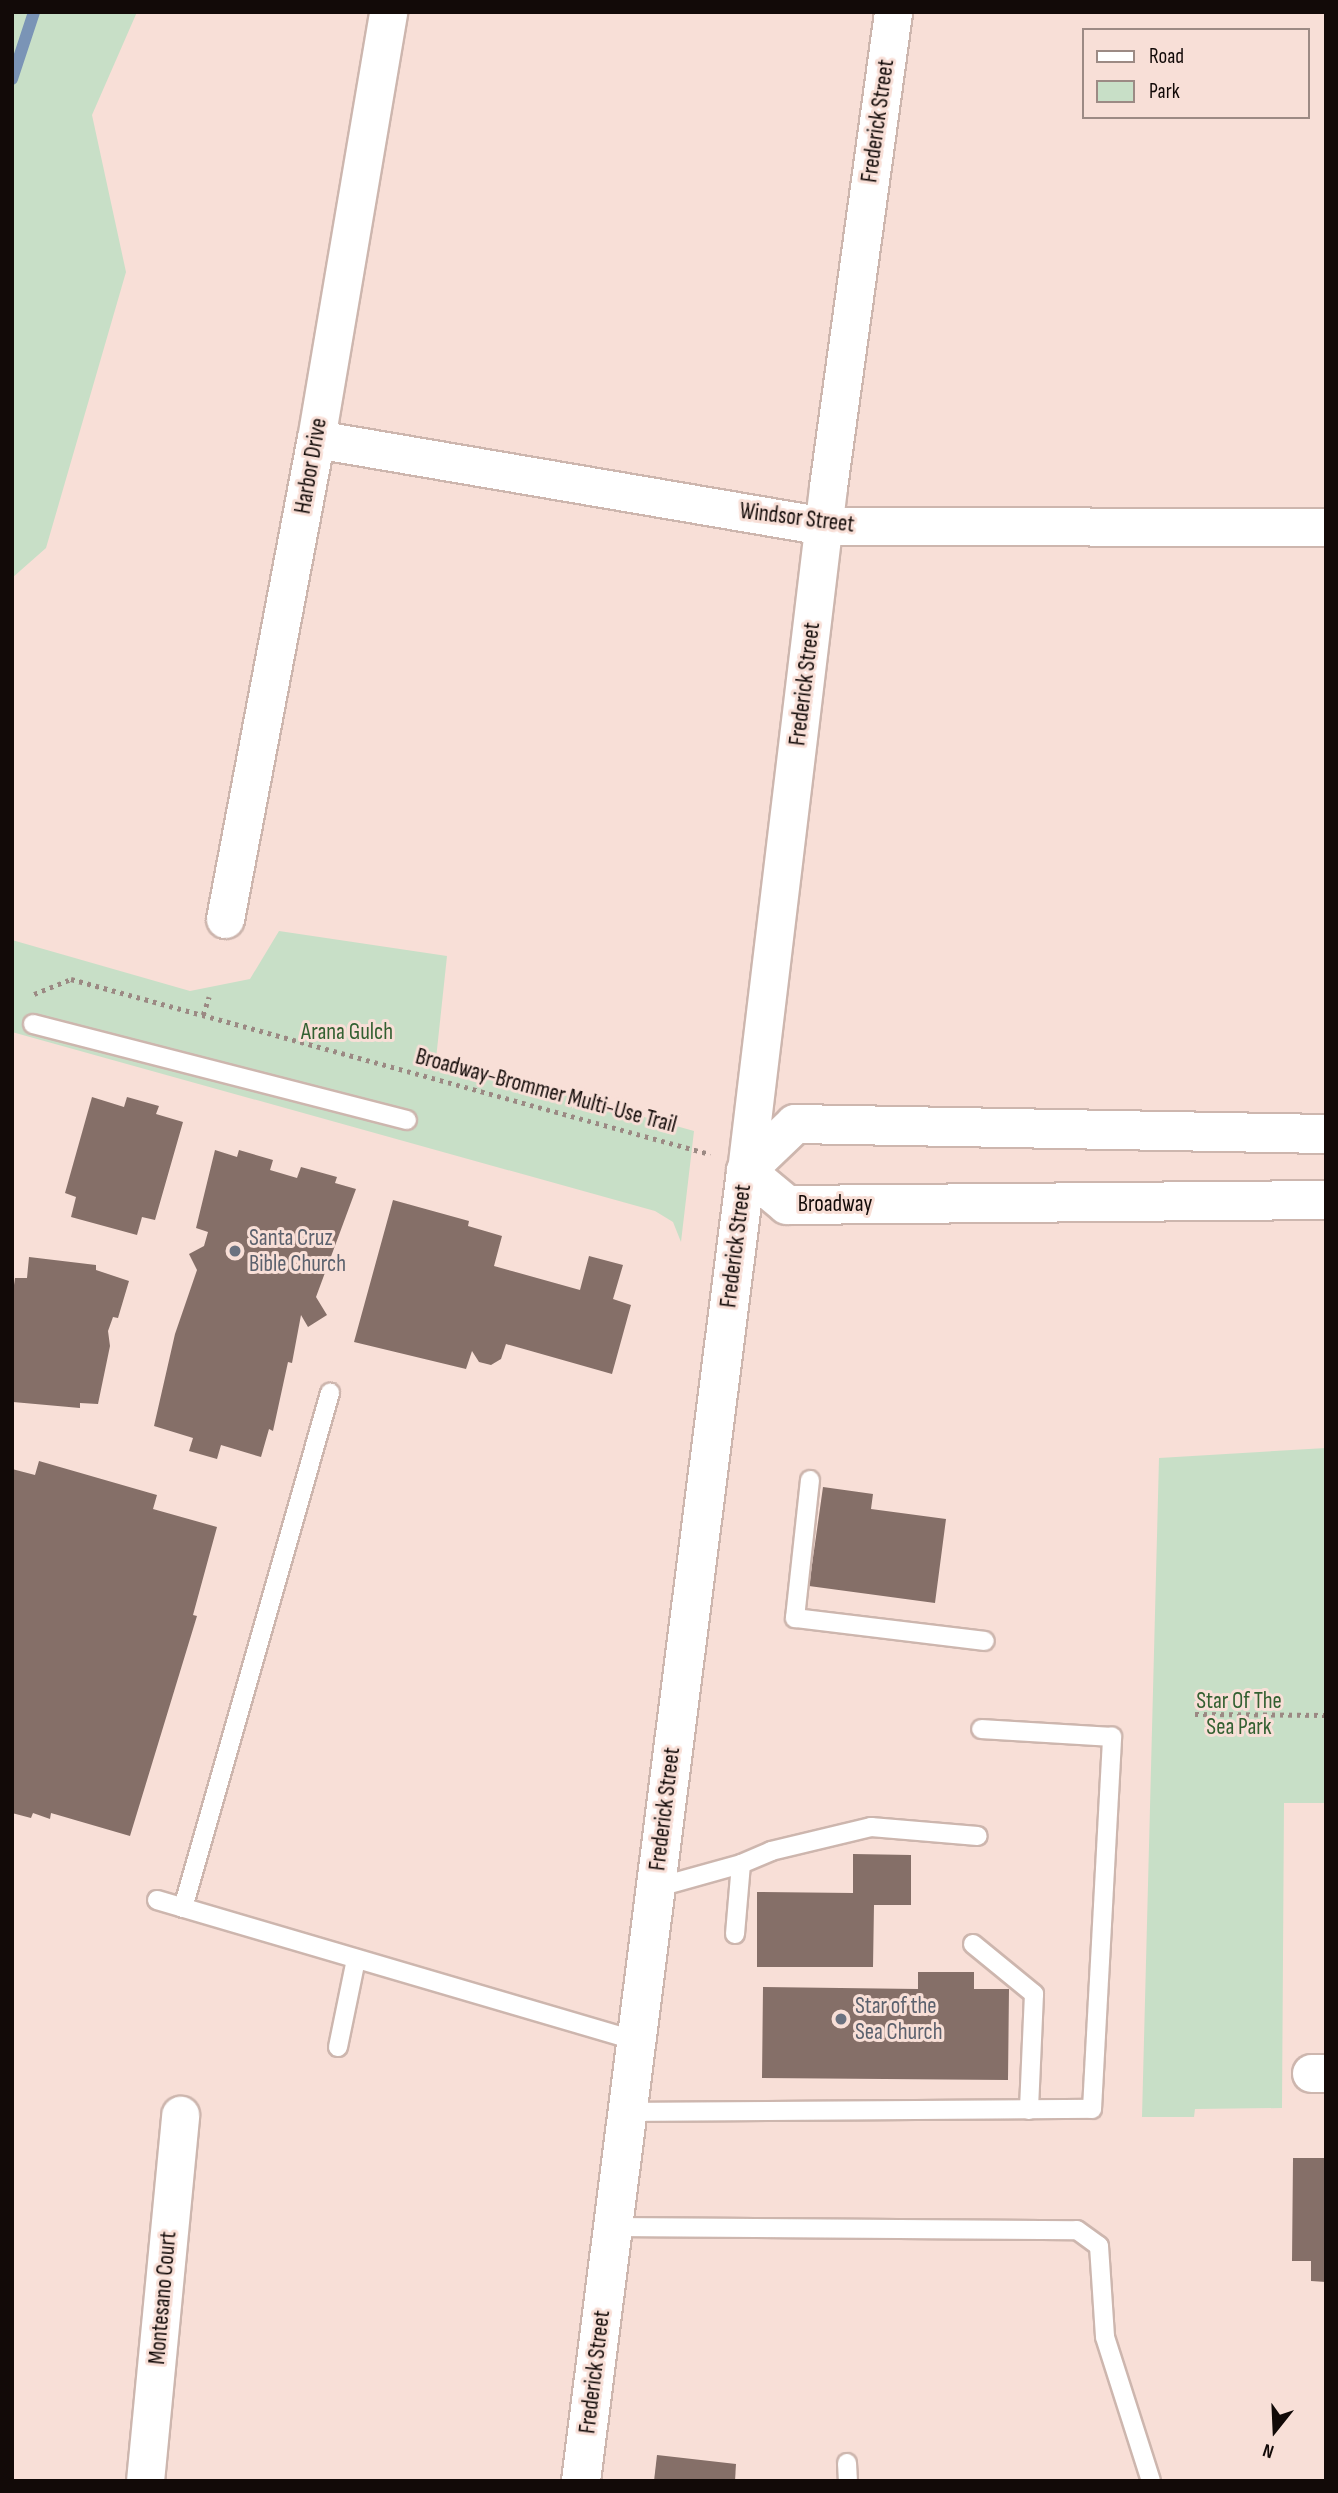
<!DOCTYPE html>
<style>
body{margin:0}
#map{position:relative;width:1338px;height:2493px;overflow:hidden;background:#f8dfd7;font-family:"Sofia Sans Condensed",sans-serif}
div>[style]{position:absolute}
.green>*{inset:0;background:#c8dfc7}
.stream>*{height:12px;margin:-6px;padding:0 6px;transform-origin:6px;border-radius:6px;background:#7a94b6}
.building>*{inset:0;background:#856f68}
.path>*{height:4.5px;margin-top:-2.25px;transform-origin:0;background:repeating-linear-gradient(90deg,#9b8983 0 3.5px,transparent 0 8.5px)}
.roads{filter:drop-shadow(2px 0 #cdb6ae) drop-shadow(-2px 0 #cdb6ae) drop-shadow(0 2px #cdb6ae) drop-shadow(0 -2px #cdb6ae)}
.service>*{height:18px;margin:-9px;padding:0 9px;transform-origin:9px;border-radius:9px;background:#fff}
.minor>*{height:37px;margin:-18.5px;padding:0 18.5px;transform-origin:18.5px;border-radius:18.5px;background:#fff}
.secondary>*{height:38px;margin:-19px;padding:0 19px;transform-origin:19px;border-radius:19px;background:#fff}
.dots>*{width:19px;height:19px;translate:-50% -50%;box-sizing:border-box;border:4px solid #f8dfd7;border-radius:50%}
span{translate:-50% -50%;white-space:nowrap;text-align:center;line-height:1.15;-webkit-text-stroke:6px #f8dfd7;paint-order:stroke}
.street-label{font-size:23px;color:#120a08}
.park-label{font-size:23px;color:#336031}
.worship-label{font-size:23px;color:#5b616d}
.left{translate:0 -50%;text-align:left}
.frame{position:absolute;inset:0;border:14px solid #120a08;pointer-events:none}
.legend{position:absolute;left:1082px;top:28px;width:228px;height:91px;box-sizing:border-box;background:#f8dfd7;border:2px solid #9c8a84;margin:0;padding:9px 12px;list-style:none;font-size:21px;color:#120a08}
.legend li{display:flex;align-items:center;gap:14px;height:35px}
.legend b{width:35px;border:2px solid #9c8a84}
.north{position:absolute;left:1240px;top:2395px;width:70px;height:70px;-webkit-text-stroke:5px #f8dfd7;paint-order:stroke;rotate:198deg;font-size:19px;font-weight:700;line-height:28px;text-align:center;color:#120a08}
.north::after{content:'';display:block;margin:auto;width:24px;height:32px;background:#120a08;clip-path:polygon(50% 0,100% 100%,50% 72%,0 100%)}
</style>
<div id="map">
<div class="green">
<div style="clip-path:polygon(12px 12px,137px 12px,92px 115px,126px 272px,46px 548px,12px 578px)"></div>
<div style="clip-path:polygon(279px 931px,447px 956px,436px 1059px,694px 1131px,681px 1242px,673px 1222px,655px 1211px,12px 1032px,12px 940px,190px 991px,250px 979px)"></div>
<div style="clip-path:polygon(1326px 1448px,1326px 1803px,1284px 1803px,1282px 2108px,1195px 2109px,1194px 2117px,1142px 2117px,1159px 1458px)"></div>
</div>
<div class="stream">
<div style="left:12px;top:79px;width:71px;rotate:-71.8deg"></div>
</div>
<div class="building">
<div style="clip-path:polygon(92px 1097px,124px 1107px,127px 1097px,159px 1106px,156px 1114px,183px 1122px,155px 1220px,142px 1217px,137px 1235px,71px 1217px,76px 1197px,65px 1193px)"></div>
<div style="clip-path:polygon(215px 1150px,237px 1157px,239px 1150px,273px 1160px,270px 1170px,297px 1178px,301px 1167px,337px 1177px,335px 1183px,356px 1189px,316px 1297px,327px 1315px,308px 1327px,301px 1315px,292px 1363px,288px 1362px,273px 1431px,269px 1429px,261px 1457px,221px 1445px,217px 1459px,189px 1451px,193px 1438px,154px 1426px,175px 1334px,197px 1270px,189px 1254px,204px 1246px,208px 1232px,196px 1228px)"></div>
<div style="clip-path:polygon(393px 1200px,469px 1221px,468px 1226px,502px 1236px,494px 1266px,580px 1290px,589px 1256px,623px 1265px,613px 1299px,631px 1305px,612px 1374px,506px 1344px,501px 1359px,491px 1365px,479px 1362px,472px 1351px,466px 1369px,354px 1342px)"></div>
<div style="clip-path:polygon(29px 1257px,96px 1265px,96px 1270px,129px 1281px,118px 1318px,113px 1317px,108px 1331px,110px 1346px,98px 1404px,80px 1403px,80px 1408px,13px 1402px,12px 1299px,15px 1278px,27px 1278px)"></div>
<div style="clip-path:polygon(39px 1461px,157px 1495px,153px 1509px,217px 1527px,193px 1615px,197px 1616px,130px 1836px,51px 1813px,50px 1819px,33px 1813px,31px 1818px,12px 1813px,12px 1469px,35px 1475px)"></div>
<div style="clip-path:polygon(823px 1487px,873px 1494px,871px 1509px,946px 1519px,935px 1603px,809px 1586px)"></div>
<div style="clip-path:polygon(853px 1854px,911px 1855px,911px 1905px,874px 1905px,873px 1967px,757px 1967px,757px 1892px,853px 1893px)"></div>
<div style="clip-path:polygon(918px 1972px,974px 1972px,974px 1989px,1009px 1989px,1008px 2080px,762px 2078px,763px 1987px,918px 1989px)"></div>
<div style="clip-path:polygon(1293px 2158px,1326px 2158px,1326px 2282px,1311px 2281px,1311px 2261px,1292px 2261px)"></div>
<div style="clip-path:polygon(657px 2455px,736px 2464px,735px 2481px,654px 2481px)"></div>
</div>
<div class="path">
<div style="left:34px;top:994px;width:40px;rotate:-22deg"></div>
<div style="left:71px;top:979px;width:663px;rotate:15.32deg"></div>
<div style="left:203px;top:1015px;width:19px;rotate:-72deg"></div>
<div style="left:1195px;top:1714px;width:131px;rotate:0.4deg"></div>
</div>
<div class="roads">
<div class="service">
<div style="left:33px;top:1024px;width:386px;rotate:14.4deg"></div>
<div style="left:810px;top:1480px;width:139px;rotate:96.2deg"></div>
<div style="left:795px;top:1618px;width:191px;rotate:6.9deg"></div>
<div style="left:655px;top:1888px;width:89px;rotate:-15.6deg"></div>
<div style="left:157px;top:1900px;width:500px;rotate:16.37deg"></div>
<div style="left:183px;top:1908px;width:536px;rotate:-74.07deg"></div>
<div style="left:735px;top:1934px;width:70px;rotate:-85.1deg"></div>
<div style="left:741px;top:1864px;width:33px;rotate:-23deg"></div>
<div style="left:771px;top:1851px;width:103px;rotate:-13.5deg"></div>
<div style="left:871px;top:1827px;width:107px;rotate:4.8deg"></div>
<div style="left:973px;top:1944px;width:79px;rotate:39.3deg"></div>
<div style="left:1034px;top:1994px;width:116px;rotate:92.5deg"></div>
<div style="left:338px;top:2047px;width:90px;rotate:-78.4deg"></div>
<div style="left:628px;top:2112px;width:464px;rotate:-0.4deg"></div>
<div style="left:1092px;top:2109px;width:373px;rotate:-86.9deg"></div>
<div style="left:1112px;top:1737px;width:131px;rotate:-176.5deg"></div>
<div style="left:613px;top:2227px;width:464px;rotate:0.4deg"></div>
<div style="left:1077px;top:2230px;width:27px;rotate:36deg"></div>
<div style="left:1099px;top:2246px;width:91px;rotate:86.2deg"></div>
<div style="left:1105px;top:2337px;width:151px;rotate:72.3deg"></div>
<div style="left:847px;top:2463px;width:18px;rotate:87deg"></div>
</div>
<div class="minor">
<div style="left:316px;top:439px;width:515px;rotate:9.72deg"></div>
<div style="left:824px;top:526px;width:502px;rotate:0.11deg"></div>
<div style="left:225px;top:919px;width:489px;rotate:-79.3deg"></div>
<div style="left:316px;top:439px;width:433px;rotate:-80.4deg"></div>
<div style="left:746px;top:1171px;width:689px;rotate:-83.16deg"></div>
<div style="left:828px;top:487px;width:479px;rotate:-82.2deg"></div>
<div style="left:1311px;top:2073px;width:15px"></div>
<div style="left:145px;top:2481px;width:368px;rotate:-84.5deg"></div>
</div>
<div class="secondary">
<div style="left:746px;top:1171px;width:68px;rotate:-43.8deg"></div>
<div style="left:795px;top:1124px;width:531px;rotate:1.08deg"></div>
<div style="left:746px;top:1171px;width:53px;rotate:39.7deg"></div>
<div style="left:787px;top:1205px;width:539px;rotate:-0.53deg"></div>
<div style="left:581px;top:2481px;width:1320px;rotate:-82.82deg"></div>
</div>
</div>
<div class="dots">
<div style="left:235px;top:1251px;background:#6b7280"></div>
<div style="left:841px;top:2019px;background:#6b7280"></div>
</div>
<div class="street-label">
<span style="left:878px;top:121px;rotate:-82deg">Frederick Street</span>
<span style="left:311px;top:466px;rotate:-80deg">Harbor Drive</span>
<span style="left:797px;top:518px;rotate:7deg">Windsor Street</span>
<span style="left:805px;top:684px;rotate:-83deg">Frederick Street</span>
<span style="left:546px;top:1091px;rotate:15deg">Broadway-Brommer Multi-Use Trail</span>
<span style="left:835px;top:1204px">Broadway</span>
<span style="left:736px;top:1246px;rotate:-83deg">Frederick Street</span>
<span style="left:665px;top:1809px;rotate:-83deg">Frederick Street</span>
<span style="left:163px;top:2298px;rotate:-85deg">Montesano Court</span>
<span style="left:595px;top:2372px;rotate:-83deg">Frederick Street</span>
</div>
<div class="park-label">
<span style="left:347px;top:1032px">Arana Gulch</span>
<span style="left:1239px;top:1714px">Star Of The<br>Sea Park</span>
</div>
<div class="worship-label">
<span class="left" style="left:249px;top:1251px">Santa Cruz<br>Bible Church</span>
<span class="left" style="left:855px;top:2019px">Star of the<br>Sea Church</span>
</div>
<div class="frame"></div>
<ul class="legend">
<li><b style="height:9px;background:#fff"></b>Road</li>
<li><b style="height:19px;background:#c8dfc7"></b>Park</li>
</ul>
<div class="north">N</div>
</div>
